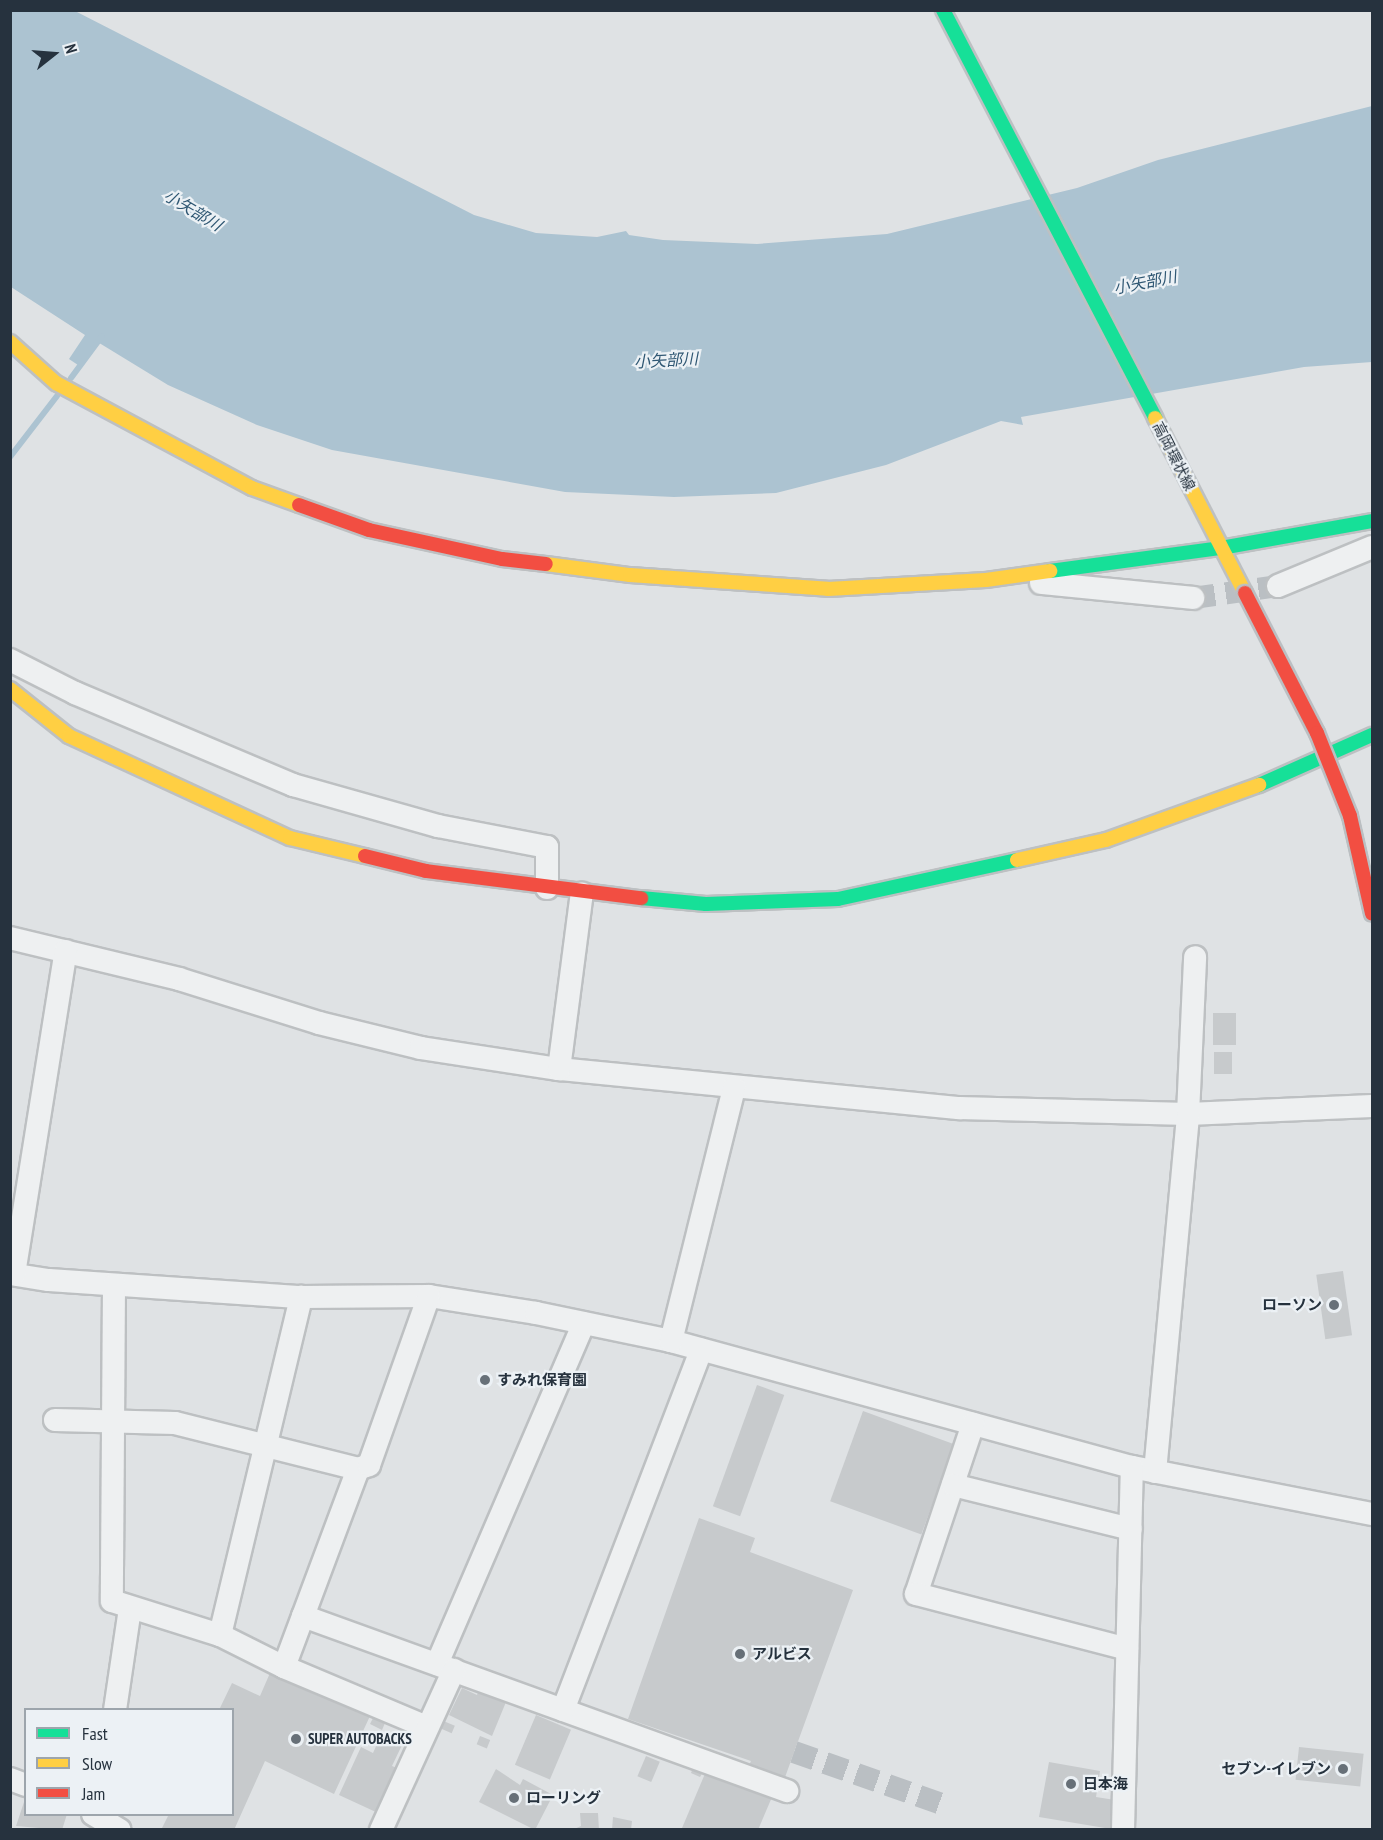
<!DOCTYPE html>
<meta charset="utf-8">
<style>
body{margin:0}
#map{position:relative;width:1383px;height:1840px;overflow:hidden;background:#dfe2e4;font-family:"PT Sans Narrow","Noto Sans JP",sans-serif}
div>[style]{position:absolute}
.water>*{inset:0;background:#acc3d1}
.stream>*{height:6px;margin:-3px;padding:0 3px;transform-origin:3px;border-radius:3px;background:#acc3d1}
.building>*{inset:0;background:#c7cacc;transform-origin:0 0}
.street-tunnel>*{height:22px;margin-top:-11px;transform-origin:0;background:repeating-linear-gradient(90deg,#babfc3 0 22px,transparent 0 33px)}
.roads{filter:drop-shadow(2px 0 #bdc0c2) drop-shadow(-2px 0 #bdc0c2) drop-shadow(0 2px #bdc0c2) drop-shadow(0 -2px #bdc0c2)}
.street>*{height:22px;margin:-11px;padding:0 11px;transform-origin:11px;border-radius:11px;background:#eef0f1}
.fast>*{height:14px;margin:-7px;padding:0 7px;transform-origin:7px;border-radius:7px;background:#16e098}
.slow>*{height:14px;margin:-7px;padding:0 7px;transform-origin:7px;border-radius:7px;background:#ffcf43}
.jam>*{height:14px;margin:-7px;padding:0 7px;transform-origin:7px;border-radius:7px;background:#f24e42}
.bridges{filter:drop-shadow(2px 0 #bbbfc2) drop-shadow(-2px 0 #bbbfc2) drop-shadow(0 2px #bbbfc2) drop-shadow(0 -2px #bbbfc2)}
.jam-bridge>*{height:14px;margin:-7px;padding:0 7px;transform-origin:7px;border-radius:7px;background:#f24e42}
.dots>*{width:16px;height:16px;translate:-50% -50%;box-sizing:border-box;border:3px solid #ecf1f5;border-radius:50%}
span{translate:-50% -50%;white-space:nowrap;text-align:center;line-height:1.15;-webkit-text-stroke:4.5px #ecf1f5;paint-order:stroke}
.street-label{font-size:15px;color:#26323e}
.poi-label{font-size:15px;color:#26323e;font-weight:700}
.right{translate:-100% -50%;text-align:right}
.left{translate:0 -50%;text-align:left}
.water-label{font-size:16px;color:#2f5773;font-style:italic}
.frame{position:absolute;inset:0;border:12px solid #26323e;pointer-events:none}
.legend{position:absolute;left:24px;top:1708px;width:210px;height:108px;box-sizing:border-box;background:#ecf1f5;border:2px solid #9da5ac;margin:0;padding:8px 10px;list-style:none;font-size:18px;color:#26323e}
.legend li{display:flex;align-items:center;gap:12px;height:30px}
.legend b{width:30px;border:2px solid #9da5ac}
.north{position:absolute;left:24px;top:24px;width:60px;height:60px;-webkit-text-stroke:4px #ecf1f5;paint-order:stroke;rotate:73deg;font-size:16px;font-weight:700;line-height:24px;text-align:center;color:#26323e}
.north::after{content:'';display:block;margin:auto;width:21px;height:27px;background:#26323e;clip-path:polygon(50% 0,100% 100%,50% 72%,0 100%)}
</style>
<div id="map">
<div class="water">
<div style="clip-path:polygon(10px 11px,75px 11px,474px 215px,536px 233px,597px 237px,626px 231px,629px 235px,663px 240px,757px 244px,887px 234px,1077px 188px,1158px 160px,1372px 106px,1372px 362px,1304px 367px,1021px 417px,1023px 425px,1001px 421px,886px 465px,776px 493px,674px 497px,565px 492px,332px 450px,257px 425px,168px 385px,96px 341px,78px 365px,69px 359px,85px 335px,11px 287px)"></div>
</div>
<div class="stream">
<div style="left:71px;top:378px;width:52px;rotate:-53.6deg"></div>
<div style="left:10px;top:457px;width:77px;rotate:-52.4deg"></div>
</div>
<div class="building">
<div style="left:1213px;top:1013px;width:23px;height:32px"></div>
<div style="left:1214px;top:1052px;width:18px;height:22px"></div>
<div style="left:1343px;top:1271px;width:65px;height:27px;rotate:82deg"></div>
<div style="left:757px;top:1385px;width:29px;height:129px;rotate:20deg"></div>
<div style="left:863px;top:1411px;width:97px;height:96px;rotate:20deg"></div>
<div style="clip-path:polygon(699px 1518px,755px 1538px,750px 1552px,853px 1590px,784px 1780px,748px 1768px,751px 1761px,628px 1719px)"></div>
<div style="clip-path:polygon(270px 1673px,370px 1716px,334px 1794px,265px 1761px,234px 1830px,161px 1830px,169px 1814px,232px 1814px,232px 1710px,219px 1710px,232px 1683px,260px 1696px)"></div>
<div style="clip-path:polygon(462px 1688px,477px 1695px,479px 1689px,506px 1702px,492px 1736px,449px 1715px)"></div>
<div style="left:536px;top:1715px;width:38px;height:54px;rotate:23deg"></div>
<div style="clip-path:polygon(373px 1718px,385px 1723px,382px 1730px,370px 1724px)"></div>
<div style="left:441px;top:1720px;width:15px;height:8px;rotate:23deg"></div>
<div style="clip-path:polygon(381px 1735px,402px 1745px,392px 1766px,397px 1768px,395px 1776px,378px 1813px,339px 1795px,361px 1747px,373px 1753px)"></div>
<div style="left:480px;top:1736px;width:11px;height:9px;rotate:22deg"></div>
<div style="left:1299px;top:1747px;width:65px;height:33px;rotate:6deg"></div>
<div style="left:646px;top:1756px;width:15px;height:22px;rotate:23deg"></div>
<div style="clip-path:polygon(1049px 1762px,1100px 1771px,1096px 1797px,1115px 1800px,1111px 1829px,1039px 1817px)"></div>
<div style="clip-path:polygon(693px 1768px,703px 1772px,700px 1777px,691px 1773px)"></div>
<div style="clip-path:polygon(496px 1769px,520px 1785px,523px 1779px,553px 1795px,535px 1830px,479px 1802px)"></div>
<div style="clip-path:polygon(707px 1769px,772px 1797px,758px 1830px,682px 1828px)"></div>
<div style="clip-path:polygon(25px 1799px,26px 1814px,67px 1814px,62px 1830px,16px 1826px)"></div>
<div style="clip-path:polygon(580px 1813px,598px 1813px,599px 1830px,572px 1830px,581px 1826px)"></div>
<div style="clip-path:polygon(613px 1817px,632px 1821px,631px 1830px,612px 1830px)"></div>
</div>
<div class="street-tunnel">
<div style="left:1193px;top:598px;width:86px;rotate:-8deg"></div>
<div style="left:794px;top:1752px;width:157px;rotate:19.4deg"></div>
</div>
<div class="roads">
<div class="street">
<div style="left:1041px;top:583px;width:153px;rotate:5.6deg"></div>
<div style="left:1278px;top:586px;width:102px;rotate:-22.5deg"></div>
<div style="left:10px;top:660px;width:73px;rotate:26.9deg"></div>
<div style="left:75px;top:693px;width:237px;rotate:22.9deg"></div>
<div style="left:293px;top:785px;width:151px;rotate:15.8deg"></div>
<div style="left:438px;top:826px;width:111px;rotate:10.9deg"></div>
<div style="left:547px;top:847px;width:41px;rotate:90deg"></div>
<div style="left:10px;top:938px;width:174px;rotate:13.6deg"></div>
<div style="left:179px;top:979px;width:147px;rotate:17.4deg"></div>
<div style="left:319px;top:1023px;width:105px;rotate:13.8deg"></div>
<div style="left:421px;top:1048px;width:140px;rotate:8.7deg"></div>
<div style="left:559px;top:1069px;width:402px;rotate:5.6deg"></div>
<div style="left:959px;top:1108px;width:229px;rotate:1.5deg"></div>
<div style="left:1188px;top:1114px;width:184px;rotate:-2.5deg"></div>
<div style="left:559px;top:1069px;width:177px;rotate:-82.6deg"></div>
<div style="left:10px;top:1274px;width:39px;rotate:9deg"></div>
<div style="left:49px;top:1280px;width:253px;rotate:3.9deg"></div>
<div style="left:301px;top:1297px;width:128px;rotate:-0.4deg"></div>
<div style="left:429px;top:1296px;width:108px;rotate:9deg"></div>
<div style="left:536px;top:1313px;width:138px;rotate:11.7deg"></div>
<div style="left:671px;top:1341px;width:478px;rotate:15.3deg"></div>
<div style="left:1132px;top:1467px;width:245px;rotate:11.1deg"></div>
<div style="left:14px;top:1274px;width:327px;rotate:-80.9deg"></div>
<div style="left:114px;top:1285px;width:316px;rotate:90.4deg"></div>
<div style="left:112px;top:1601px;width:113px;rotate:17.5deg"></div>
<div style="left:220px;top:1635px;width:72px;rotate:26.6deg"></div>
<div style="left:284px;top:1667px;width:155px;rotate:22.8deg"></div>
<div style="left:671px;top:1341px;width:261px;rotate:-76deg"></div>
<div style="left:55px;top:1420px;width:120px;rotate:1.4deg"></div>
<div style="left:175px;top:1423px;width:189px;rotate:14.1deg"></div>
<div style="left:973px;top:1424px;width:179px;rotate:108.5deg"></div>
<div style="left:916px;top:1594px;width:218px;rotate:14.6deg"></div>
<div style="left:1155px;top:1472px;width:360px;rotate:-84.7deg"></div>
<div style="left:1188px;top:1114px;width:157px;rotate:-87.4deg"></div>
<div style="left:953px;top:1485px;width:183px;rotate:13.9deg"></div>
<div style="left:303px;top:1616px;width:515px;rotate:19.88deg"></div>
<div style="left:220px;top:1635px;width:348px;rotate:-76.5deg"></div>
<div style="left:437px;top:1664px;width:371px;rotate:-66.7deg"></div>
<div style="left:284px;top:1667px;width:211px;rotate:-69.5deg"></div>
<div style="left:358px;top:1469px;width:12px;rotate:-20deg"></div>
<div style="left:369px;top:1465px;width:179px;rotate:-70.5deg"></div>
<div style="left:115px;top:1710px;width:103px;rotate:-81.6deg"></div>
<div style="left:563px;top:1710px;width:386px;rotate:-69deg"></div>
<div style="left:10px;top:1779px;width:17px;rotate:21deg"></div>
<div style="left:93px;top:1814px;width:31px;rotate:31deg"></div>
<div style="left:381px;top:1830px;width:176px;rotate:-65.5deg"></div>
<div style="left:1123px;top:1830px;width:363px;rotate:-88.6deg"></div>
</div>
<div class="fast">
<div style="left:943px;top:10px;width:460px;rotate:62.5deg"></div>
<div style="left:1050px;top:571px;width:173px;rotate:-7.7deg"></div>
<div style="left:1221px;top:548px;width:153px;rotate:-10.1deg"></div>
<div style="left:1259px;top:785px;width:124px;rotate:-23.9deg"></div>
<div style="left:641px;top:898px;width:65px;rotate:5.3deg"></div>
<div style="left:706px;top:904px;width:132px;rotate:-2.2deg"></div>
<div style="left:838px;top:899px;width:183px;rotate:-12.3deg"></div>
</div>
<div class="slow">
<div style="left:10px;top:342px;width:62px;rotate:41.7deg"></div>
<div style="left:56px;top:383px;width:222px;rotate:28.2deg"></div>
<div style="left:252px;top:488px;width:50px;rotate:19.9deg"></div>
<div style="left:1155px;top:418px;width:197px;rotate:62.8deg"></div>
<div style="left:546px;top:564px;width:85px;rotate:7.5deg"></div>
<div style="left:630px;top:575px;width:198px;rotate:4deg"></div>
<div style="left:828px;top:589px;width:158px;rotate:-3.3deg"></div>
<div style="left:986px;top:580px;width:65px;rotate:-8deg"></div>
<div style="left:10px;top:689px;width:75px;rotate:38.5deg"></div>
<div style="left:69px;top:736px;width:243px;rotate:24.8deg"></div>
<div style="left:290px;top:838px;width:77px;rotate:13.5deg"></div>
<div style="left:1017px;top:860px;width:91px;rotate:-12.7deg"></div>
<div style="left:1106px;top:840px;width:163px;rotate:-19.8deg"></div>
</div>
<div class="jam">
<div style="left:299px;top:505px;width:74px;rotate:19.7deg"></div>
<div style="left:369px;top:530px;width:136px;rotate:12.3deg"></div>
<div style="left:502px;top:559px;width:44px;rotate:6.5deg"></div>
<div style="left:365px;top:856px;width:63px;rotate:13.8deg"></div>
<div style="left:426px;top:871px;width:217px;rotate:7.2deg"></div>
</div>
</div>
<div class="bridges">
<div class="jam-bridge">
<div style="left:1245px;top:593px;width:157px;rotate:62.8deg"></div>
<div style="left:1317px;top:733px;width:89px;rotate:68.3deg"></div>
<div style="left:1350px;top:816px;width:100px;rotate:77.3deg"></div>
</div>
</div>
<div class="dots">
<div style="left:1334px;top:1305px;background:#677078"></div>
<div style="left:485px;top:1380px;background:#677078"></div>
<div style="left:740px;top:1654px;background:#677078"></div>
<div style="left:296px;top:1739px;background:#677078"></div>
<div style="left:1343px;top:1769px;background:#677078"></div>
<div style="left:1071px;top:1784px;background:#677078"></div>
<div style="left:514px;top:1798px;background:#677078"></div>
</div>
<div class="street-label">
<span style="left:1174px;top:456px;rotate:63deg">高岡環状線</span>
</div>
<div class="poi-label">
<span class="right" style="left:1322px;top:1305px">ローソン</span>
<span class="left" style="left:497px;top:1380px">すみれ保育園</span>
<span class="left" style="left:752px;top:1654px">アルビス</span>
<span class="left" style="left:308px;top:1739px">SUPER AUTOBACKS</span>
<span class="right" style="left:1331px;top:1769px">セブン-イレブン</span>
<span class="left" style="left:1083px;top:1784px">日本海</span>
<span class="left" style="left:526px;top:1798px">ローリング</span>
</div>
<div class="water-label">
<span style="left:193px;top:210px;rotate:31deg">小矢部川</span>
<span style="left:1145px;top:282px;rotate:-11deg">小矢部川</span>
<span style="left:666px;top:360px;rotate:-3deg">小矢部川</span>
</div>
<div class="frame"></div>
<ul class="legend">
<li><b style="height:8px;background:#16e098"></b>Fast</li>
<li><b style="height:8px;background:#ffcf43"></b>Slow</li>
<li><b style="height:8px;background:#f24e42"></b>Jam</li>
</ul>
<div class="north">N</div>
</div>
